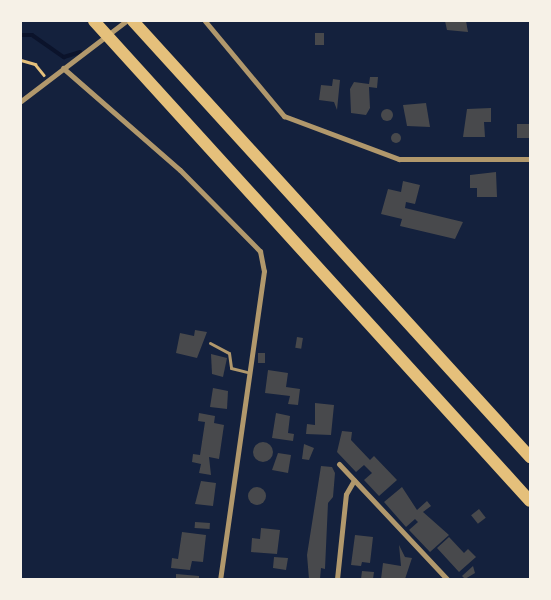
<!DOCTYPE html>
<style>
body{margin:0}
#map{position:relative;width:551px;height:600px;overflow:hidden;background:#14213d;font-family:"Noto Sans",sans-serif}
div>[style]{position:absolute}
.stream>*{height:4px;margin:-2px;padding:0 2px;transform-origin:2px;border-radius:2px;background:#0b132b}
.building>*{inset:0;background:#48494c;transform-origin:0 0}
.round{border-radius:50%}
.path>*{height:2.5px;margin:-1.25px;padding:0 1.25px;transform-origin:1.25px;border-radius:1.25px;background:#e5c07b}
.service>*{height:3px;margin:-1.5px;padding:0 1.5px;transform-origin:1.5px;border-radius:1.5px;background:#b1986c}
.minor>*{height:5px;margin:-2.5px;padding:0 2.5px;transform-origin:2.5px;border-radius:2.5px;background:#b1986c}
.motorway>*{height:12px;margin:-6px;padding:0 6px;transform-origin:6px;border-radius:6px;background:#e5c07b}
span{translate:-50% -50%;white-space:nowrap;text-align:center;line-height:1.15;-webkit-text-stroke:5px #f6f1e7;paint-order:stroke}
.frame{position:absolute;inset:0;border:22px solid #f6f1e7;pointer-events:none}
</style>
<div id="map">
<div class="stream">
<div style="left:21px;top:35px;width:11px"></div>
<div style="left:32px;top:35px;width:39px;rotate:35deg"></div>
<div style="left:64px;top:57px;width:17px;rotate:-17deg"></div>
</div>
<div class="building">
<div style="clip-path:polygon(445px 21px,466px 21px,468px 32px,447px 30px)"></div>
<div style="left:315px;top:33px;width:9px;height:12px"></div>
<div style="clip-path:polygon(370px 77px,378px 77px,377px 88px,369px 87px,370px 108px,366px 115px,351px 113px,350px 89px,354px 82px,369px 84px)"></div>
<div style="clip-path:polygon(333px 79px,340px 80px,337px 110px,334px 102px,319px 100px,321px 85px,332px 86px)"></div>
<div style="clip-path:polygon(426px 103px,430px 127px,407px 126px,403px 105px)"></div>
<div style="clip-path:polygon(491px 108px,491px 122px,484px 122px,485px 137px,463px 137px,467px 109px)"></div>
<div class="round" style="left:381px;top:109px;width:12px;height:12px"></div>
<div style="left:517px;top:124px;width:13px;height:14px"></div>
<div class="round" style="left:391px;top:133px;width:10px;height:10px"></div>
<div style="clip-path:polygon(496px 172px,497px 197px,477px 197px,477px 188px,470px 188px,470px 175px)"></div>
<div style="clip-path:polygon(403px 181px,420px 185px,415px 204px,406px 202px,405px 208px,463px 222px,455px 239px,400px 226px,402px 219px,381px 214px,388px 189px,401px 192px)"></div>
<div style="clip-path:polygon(195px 330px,207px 332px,197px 358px,176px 353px,180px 333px,194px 336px)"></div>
<div style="left:297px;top:337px;width:6px;height:11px;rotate:9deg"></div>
<div style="left:258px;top:353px;width:7px;height:10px"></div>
<div style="clip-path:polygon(211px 354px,227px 358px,223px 377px,212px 374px)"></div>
<div style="clip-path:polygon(268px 370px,288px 373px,286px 387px,300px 389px,298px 405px,288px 404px,290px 396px,265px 393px)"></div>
<div style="clip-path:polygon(213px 388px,228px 391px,227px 409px,210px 407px)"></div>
<div style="clip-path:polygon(315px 403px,334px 405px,331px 435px,306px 434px,307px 424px,315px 425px)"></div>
<div style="clip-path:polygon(199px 413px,215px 416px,214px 423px,224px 425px,219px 459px,209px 457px,211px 475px,199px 473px,201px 464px,192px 462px,193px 454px,200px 455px,205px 422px,198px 421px)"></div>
<div style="clip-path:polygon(276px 413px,290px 416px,288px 433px,294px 434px,293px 441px,272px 438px)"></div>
<div style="clip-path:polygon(342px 431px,352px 432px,351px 440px,370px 460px,374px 456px,397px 480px,379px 496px,364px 480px,372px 473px,364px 465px,356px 472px,337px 452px)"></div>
<div class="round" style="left:253px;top:442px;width:20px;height:20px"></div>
<div style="clip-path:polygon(304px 444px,314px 448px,309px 460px,302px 459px)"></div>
<div style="clip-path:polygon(278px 453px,291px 455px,288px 473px,272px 470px)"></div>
<div style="clip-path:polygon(321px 466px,332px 467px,335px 473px,333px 497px,328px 503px,325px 569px,321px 568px,320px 579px,309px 579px,307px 555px)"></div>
<div style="clip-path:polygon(201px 481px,216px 483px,213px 506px,195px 504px)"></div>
<div style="clip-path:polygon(402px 487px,417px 510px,427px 501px,431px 506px,423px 512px,449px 535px,430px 552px,409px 530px,418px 522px,415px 519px,406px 527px,384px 502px)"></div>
<div class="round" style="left:248px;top:487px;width:18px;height:18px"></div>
<div style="left:479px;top:509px;width:11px;height:10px;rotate:52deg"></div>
<div style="left:195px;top:522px;width:15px;height:6px;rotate:4deg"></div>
<div style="clip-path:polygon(261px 528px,280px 530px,277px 554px,251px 552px,252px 538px,260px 539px)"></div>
<div style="clip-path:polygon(182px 532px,206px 535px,203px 562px,192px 561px,190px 570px,171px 568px,172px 558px,178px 559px)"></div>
<div style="clip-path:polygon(355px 535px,373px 537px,370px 563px,362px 562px,361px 566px,351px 565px)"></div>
<div style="clip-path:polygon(449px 537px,464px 553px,468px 549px,476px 557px,459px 572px,437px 548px)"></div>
<div style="clip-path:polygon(399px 545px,405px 557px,412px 558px,405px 579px,381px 579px,383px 563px,401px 566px)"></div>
<div style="clip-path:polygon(274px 557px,288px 558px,286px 570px,273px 568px)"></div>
<div style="clip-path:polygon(473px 566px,475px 573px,465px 579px,462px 576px)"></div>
<div style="clip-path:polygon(362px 571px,374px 572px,373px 579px,361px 579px)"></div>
<div style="clip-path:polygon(176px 574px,199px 576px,199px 579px,176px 579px)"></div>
</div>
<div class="path">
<div style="left:21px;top:60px;width:15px;rotate:16deg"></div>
<div style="left:35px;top:64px;width:14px;rotate:51deg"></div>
</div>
<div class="service">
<div style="left:210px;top:343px;width:21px;rotate:28deg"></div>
<div style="left:229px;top:353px;width:15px;rotate:82deg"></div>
<div style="left:231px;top:368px;width:16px;rotate:14deg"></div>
</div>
<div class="minor">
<div style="left:205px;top:21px;width:124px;rotate:50.3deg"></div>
<div style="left:284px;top:116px;width:123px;rotate:20.5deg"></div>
<div style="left:399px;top:159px;width:131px"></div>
<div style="left:63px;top:68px;width:155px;rotate:41.1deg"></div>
<div style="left:180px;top:170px;width:114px;rotate:45.4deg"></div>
<div style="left:260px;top:251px;width:20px;rotate:79deg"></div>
<div style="left:264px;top:271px;width:311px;rotate:98.1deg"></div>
<div style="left:21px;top:101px;width:132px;rotate:-37.3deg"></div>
<div style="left:339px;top:464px;width:158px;rotate:46.8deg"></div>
<div style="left:337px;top:579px;width:85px;rotate:-84deg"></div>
<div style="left:346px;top:494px;width:16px;rotate:-60deg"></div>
</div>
<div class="motorway">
<div style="left:94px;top:21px;width:648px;rotate:47.75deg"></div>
<div style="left:133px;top:21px;width:590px;rotate:47.68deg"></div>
</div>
<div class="frame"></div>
</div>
